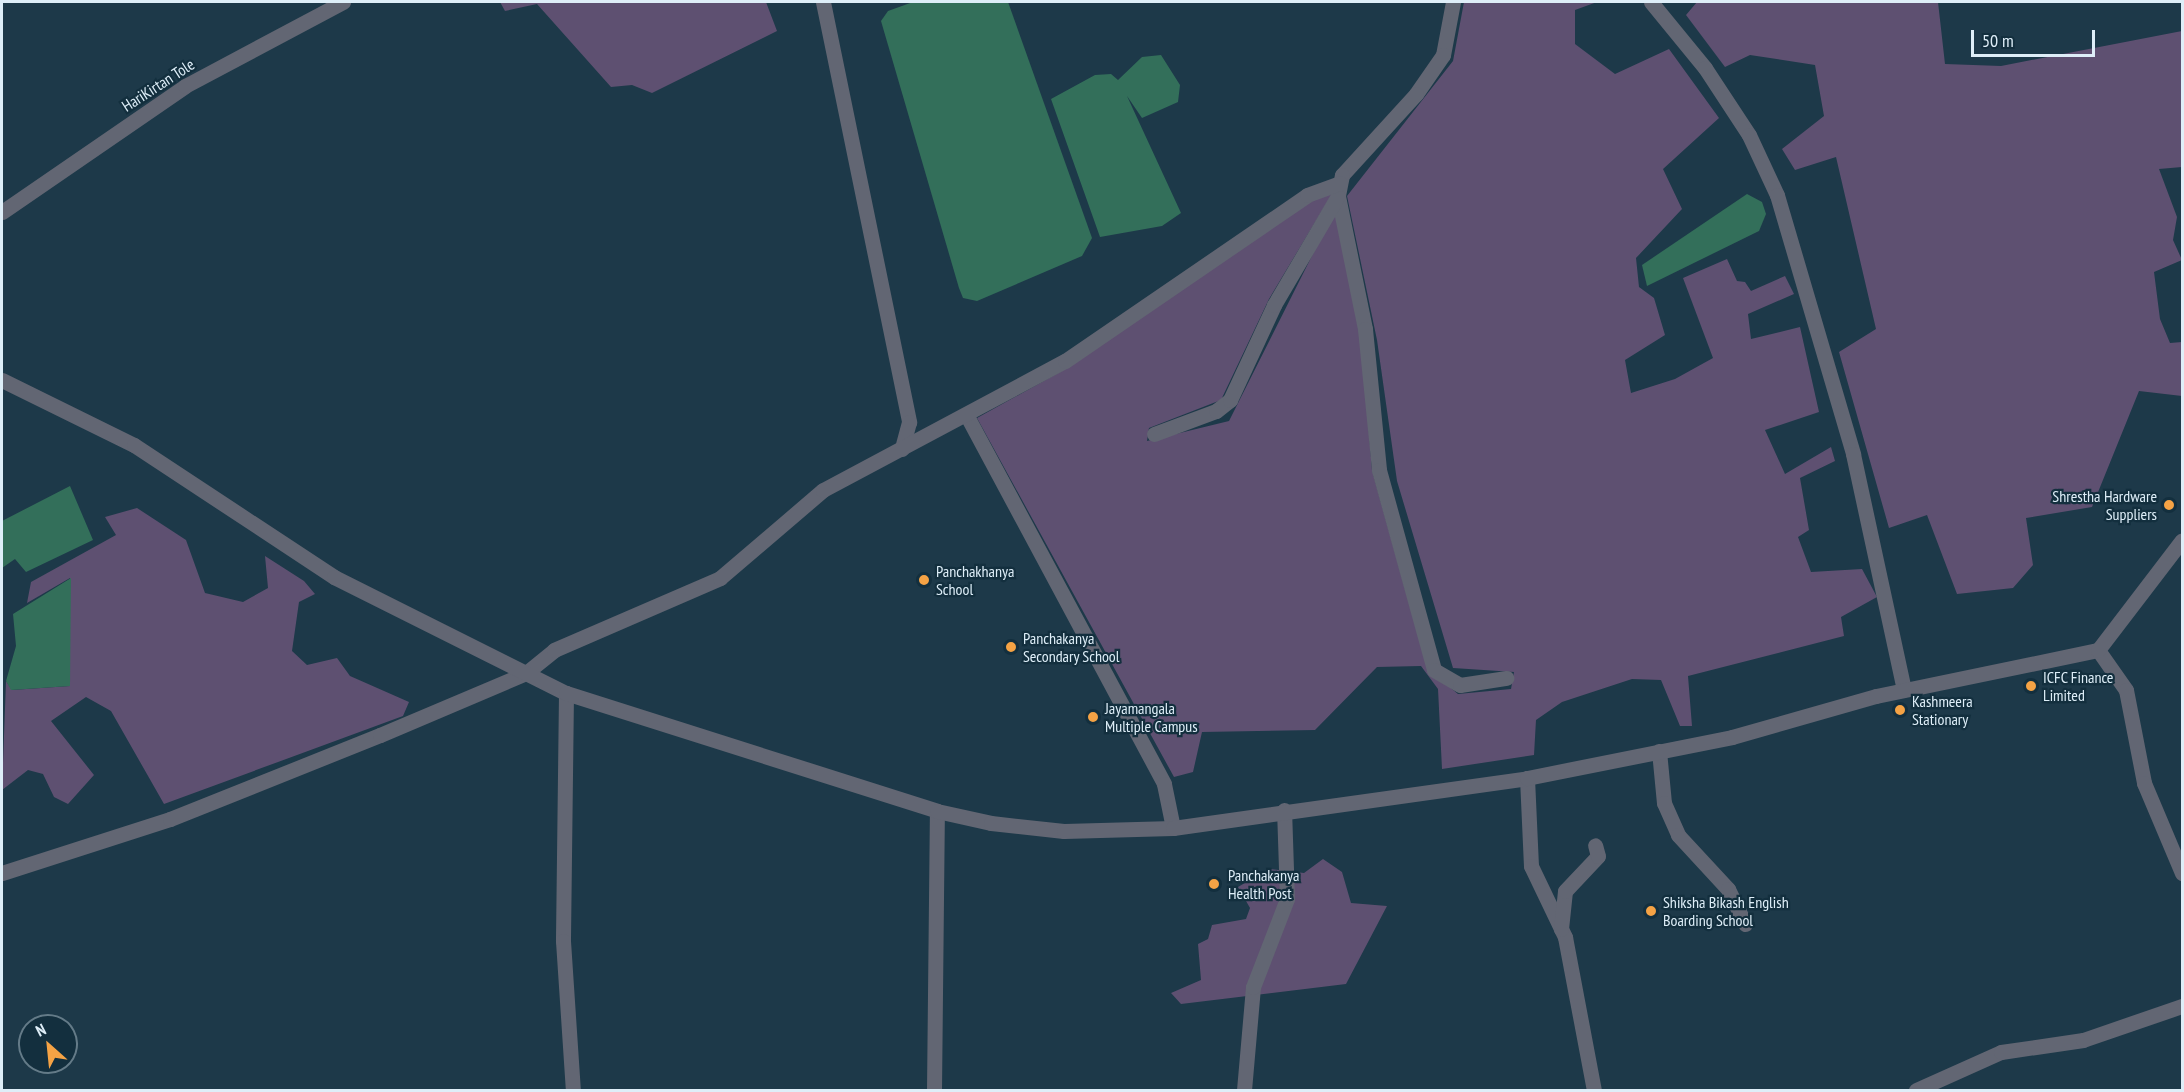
<!DOCTYPE html>
<style>
body{margin:0}
#map{position:relative;width:2184px;height:1092px;overflow:hidden;background:#1d3949;font-family:"PT Sans Narrow",sans-serif}
div>[style]{position:absolute}
.green>*{inset:0;background:#5e5071}
.water>*{inset:0;background:#336f5a}
.minor>*{height:15px;margin:-7.5px;padding:0 7.5px;transform-origin:7.5px;border-radius:7.5px;background:#626673}
.tertiary>*{height:15px;margin:-7.5px;padding:0 7.5px;transform-origin:7.5px;border-radius:7.5px;background:#626673}
.dots>*{width:16px;height:16px;translate:-50% -50%;box-sizing:border-box;border:3px solid #132f3e;border-radius:50%}
span{translate:-50% -50%;white-space:nowrap;text-align:center;line-height:1.15;-webkit-text-stroke:4.5px #132f3e;paint-order:stroke}
.street-label{font-size:16px;color:#deeef8}
.poi-label{font-size:16px;color:#deeef8}
.right{translate:-100% -50%;text-align:right}
.left{translate:0 -50%;text-align:left}
.frame{position:absolute;inset:0;border:3px solid #deeef8;pointer-events:none}
.north{position:absolute;left:18px;top:1014px;width:60px;height:60px;box-sizing:border-box;background:#132f3e;border:2px solid #647b88;border-radius:50%;rotate:333deg;font-size:16px;font-weight:700;line-height:24px;text-align:center;color:#deeef8}
.north::after{content:'';display:block;margin:auto;width:21px;height:27px;background:#f5a345;clip-path:polygon(50% 0,100% 100%,50% 72%,0 100%)}
.scale{position:absolute;left:1971px;top:30px;width:124px;height:27px;box-sizing:border-box;border:3px solid #deeef8;border-top:0;padding-left:8px;font-size:18px;line-height:21px;white-space:nowrap;color:#deeef8;-webkit-text-stroke:4px #132f3e;paint-order:stroke}
</style>
<div id="map">
<div class="green">
<div style="clip-path:polygon(500px 2px,766px 2px,777px 31px,652px 93px,632px 85px,611px 87px,537px 4px,505px 11px)"></div>
<div style="clip-path:polygon(1464px 2px,1597px 2px,1575px 10px,1575px 44px,1615px 74px,1669px 49px,1719px 118px,1663px 169px,1682px 209px,1636px 258px,1639px 287px,1654px 298px,1665px 335px,1625px 360px,1631px 393px,1675px 379px,1713px 358px,1683px 278px,1727px 259px,1737px 281px,1745px 282px,1751px 291px,1785px 276px,1794px 294px,1748px 314px,1751px 339px,1800px 327px,1819px 412px,1765px 430px,1785px 474px,1831px 447px,1835px 461px,1800px 478px,1809px 530px,1798px 537px,1811px 572px,1862px 569px,1877px 597px,1841px 617px,1844px 636px,1688px 676px,1692px 726px,1680px 726px,1661px 680px,1632px 679px,1562px 702px,1536px 720px,1534px 755px,1442px 769px,1438px 689px,1421px 666px,1377px 667px,1315px 730px,1202px 732px,1193px 772px,1174px 777px,977px 418px,1060px 372px,1307px 201px,1332px 194px,1269px 299px,1221px 400px,1149px 428px,1147px 441px,1229px 421px,1335px 210px,1360px 325px,1372px 470px,1427px 668px,1458px 694px,1511px 689px,1514px 672px,1453px 668px,1397px 481px,1377px 340px,1347px 196px,1453px 61px)"></div>
<div style="clip-path:polygon(1697px 2px,1938px 2px,1945px 64px,2001px 66px,2182px 31px,2182px 167px,2159px 169px,2177px 217px,2173px 240px,2182px 260px,2154px 272px,2160px 319px,2170px 343px,2182px 342px,2182px 396px,2139px 391px,2092px 507px,2026px 518px,2033px 565px,2013px 588px,1957px 594px,1927px 515px,1889px 528px,1839px 352px,1876px 329px,1836px 157px,1795px 170px,1782px 149px,1824px 116px,1815px 65px,1750px 55px,1725px 67px,1686px 15px)"></div>
<div style="clip-path:polygon(137px 508px,186px 540px,205px 593px,243px 602px,268px 588px,265px 556px,304px 581px,315px 594px,299px 602px,292px 651px,307px 665px,337px 658px,350px 676px,409px 702px,403px 716px,164px 804px,111px 711px,86px 697px,51px 721px,94px 775px,68px 804px,54px 797px,43px 774px,28px 770px,2px 790px,6px 681px,12px 690px,70px 686px,70px 578px,27px 603px,31px 582px,116px 535px,105px 517px)"></div>
<div style="clip-path:polygon(1323px 859px,1342px 872px,1351px 903px,1387px 906px,1346px 984px,1181px 1004px,1171px 993px,1201px 980px,1198px 944px,1208px 939px,1212px 925px,1246px 919px,1250px 908px,1238px 887px,1269px 869px,1304px 873px)"></div>
</div>
<div class="water">
<div style="clip-path:polygon(913px 2px,1008px 2px,1092px 238px,1082px 256px,977px 301px,963px 298px,959px 288px,881px 21px,888px 11px)"></div>
<div style="clip-path:polygon(1161px 55px,1180px 85px,1178px 102px,1142px 118px,1127px 96px,1181px 213px,1162px 226px,1100px 237px,1051px 99px,1095px 75px,1111px 74px,1118px 80px,1142px 57px)"></div>
<div style="clip-path:polygon(1747px 194px,1762px 202px,1766px 214px,1759px 231px,1647px 286px,1642px 265px)"></div>
<div style="clip-path:polygon(70px 486px,93px 540px,26px 572px,15px 559px,2px 568px,2px 521px)"></div>
<div style="clip-path:polygon(71px 578px,70px 686px,11px 690px,6px 681px,16px 646px,13px 614px)"></div>
</div>
<div class="minor">
<div style="left:823px;top:2px;width:429px;rotate:78.4deg"></div>
<div style="left:909px;top:422px;width:28px;rotate:105deg"></div>
<div style="left:1453px;top:2px;width:54px;rotate:100.7deg"></div>
<div style="left:1443px;top:55px;width:47px;rotate:124.7deg"></div>
<div style="left:1416px;top:94px;width:110px;rotate:132.4deg"></div>
<div style="left:1342px;top:175px;width:21px;rotate:101deg"></div>
<div style="left:1338px;top:196px;width:136px;rotate:78.5deg"></div>
<div style="left:1365px;top:329px;width:142px;rotate:84.3deg"></div>
<div style="left:1379px;top:470px;width:207px;rotate:74.6deg"></div>
<div style="left:1434px;top:670px;width:30px;rotate:30deg"></div>
<div style="left:1460px;top:685px;width:47px;rotate:-8.7deg"></div>
<div style="left:1651px;top:2px;width:85px;rotate:50.7deg"></div>
<div style="left:1705px;top:68px;width:80px;rotate:56.7deg"></div>
<div style="left:1749px;top:135px;width:66px;rotate:65deg"></div>
<div style="left:1777px;top:195px;width:270px;rotate:73.6deg"></div>
<div style="left:1853px;top:454px;width:241px;rotate:77.8deg"></div>
<div style="left:2px;top:212px;width:222px;rotate:-34.5deg"></div>
<div style="left:185px;top:86px;width:179px;rotate:-28deg"></div>
<div style="left:967px;top:416px;width:417px;rotate:61.8deg"></div>
<div style="left:1164px;top:784px;width:45px;rotate:78.4deg"></div>
<div style="left:1154px;top:434px;width:66px;rotate:-20.4deg"></div>
<div style="left:1216px;top:411px;width:18px;rotate:-38deg"></div>
<div style="left:1230px;top:400px;width:105px;rotate:-65.1deg"></div>
<div style="left:1274px;top:305px;width:126px;rotate:-59.6deg"></div>
<div style="left:566px;top:693px;width:248px;rotate:90.7deg"></div>
<div style="left:563px;top:941px;width:149px;rotate:86.2deg"></div>
<div style="left:1659px;top:751px;width:52px;rotate:84.5deg"></div>
<div style="left:1664px;top:803px;width:35px;rotate:66deg"></div>
<div style="left:1678px;top:835px;width:74px;rotate:47.2deg"></div>
<div style="left:1728px;top:889px;width:39px;rotate:64deg"></div>
<div style="left:1527px;top:778px;width:88px;rotate:87.4deg"></div>
<div style="left:1531px;top:866px;width:79px;rotate:64.4deg"></div>
<div style="left:1565px;top:937px;width:156px;rotate:79.3deg"></div>
<div style="left:2px;top:873px;width:176px;rotate:-17.8deg"></div>
<div style="left:170px;top:819px;width:226px;rotate:-21.8deg"></div>
<div style="left:380px;top:735px;width:159px;rotate:-23deg"></div>
<div style="left:526px;top:673px;width:36px;rotate:-39deg"></div>
<div style="left:554px;top:650px;width:181px;rotate:-23.4deg"></div>
<div style="left:720px;top:578px;width:135px;rotate:-40.5deg"></div>
<div style="left:823px;top:490px;width:274px;rotate:-28.1deg"></div>
<div style="left:1065px;top:361px;width:293px;rotate:-34.4deg"></div>
<div style="left:1307px;top:195px;width:35px;rotate:-20deg"></div>
<div style="left:1561px;top:929px;width:38px;rotate:-84deg"></div>
<div style="left:1565px;top:891px;width:48px;rotate:-46.7deg"></div>
<div style="left:1598px;top:856px;width:11px;rotate:-105deg"></div>
<div style="left:934px;top:1090px;width:279px;rotate:-89.4deg"></div>
<div style="left:1244px;top:1090px;width:103px;rotate:-85deg"></div>
<div style="left:1253px;top:987px;width:94px;rotate:-68.9deg"></div>
<div style="left:1287px;top:899px;width:89px;rotate:-91.9deg"></div>
<div style="left:1916px;top:1090px;width:93px;rotate:-24.1deg"></div>
<div style="left:2001px;top:1052px;width:83px;rotate:-8.3deg"></div>
<div style="left:2083px;top:1040px;width:105px;rotate:-19deg"></div>
</div>
<div class="tertiary">
<div style="left:2px;top:380px;width:147px;rotate:26.2deg"></div>
<div style="left:134px;top:445px;width:240px;rotate:33.4deg"></div>
<div style="left:334px;top:577px;width:259px;rotate:26.6deg"></div>
<div style="left:566px;top:693px;width:389px;rotate:17.6deg"></div>
<div style="left:937px;top:811px;width:55px;rotate:12.5deg"></div>
<div style="left:991px;top:823px;width:73px;rotate:6.3deg"></div>
<div style="left:1064px;top:831px;width:109px;rotate:-1.6deg"></div>
<div style="left:1173px;top:828px;width:358px;rotate:-8deg"></div>
<div style="left:1527px;top:778px;width:209px;rotate:-11.3deg"></div>
<div style="left:1732px;top:737px;width:150px;rotate:-15.9deg"></div>
<div style="left:1876px;top:696px;width:227px;rotate:-11.7deg"></div>
<div style="left:2098px;top:650px;width:49px;rotate:55deg"></div>
<div style="left:2126px;top:690px;width:95px;rotate:79deg"></div>
<div style="left:2144px;top:783px;width:98px;rotate:67.1deg"></div>
<div style="left:2098px;top:650px;width:138px;rotate:-52.6deg"></div>
</div>
<div class="dots">
<div style="left:2169px;top:505px;background:#f5a345"></div>
<div style="left:924px;top:580px;background:#f5a345"></div>
<div style="left:1011px;top:647px;background:#f5a345"></div>
<div style="left:2031px;top:686px;background:#f5a345"></div>
<div style="left:1900px;top:710px;background:#f5a345"></div>
<div style="left:1093px;top:717px;background:#f5a345"></div>
<div style="left:1214px;top:884px;background:#f5a345"></div>
<div style="left:1651px;top:911px;background:#f5a345"></div>
</div>
<div class="street-label">
<span style="left:158px;top:85px;rotate:-33deg">HariKirtan Tole</span>
</div>
<div class="poi-label">
<span class="right" style="left:2157px;top:505px">Shrestha Hardware<br>Suppliers</span>
<span class="left" style="left:936px;top:580px">Panchakhanya<br>School</span>
<span class="left" style="left:1023px;top:647px">Panchakanya<br>Secondary School</span>
<span class="left" style="left:2043px;top:686px">ICFC Finance<br>Limited</span>
<span class="left" style="left:1912px;top:710px">Kashmeera<br>Stationary</span>
<span class="left" style="left:1105px;top:717px">Jayamangala<br>Multiple Campus</span>
<span class="left" style="left:1228px;top:884px">Panchakanya<br>Health Post</span>
<span class="left" style="left:1663px;top:911px">Shiksha Bikash English<br>Boarding School</span>
</div>
<div class="frame"></div>
<div class="north">N</div>
<div class="scale">50 m</div>
</div>
